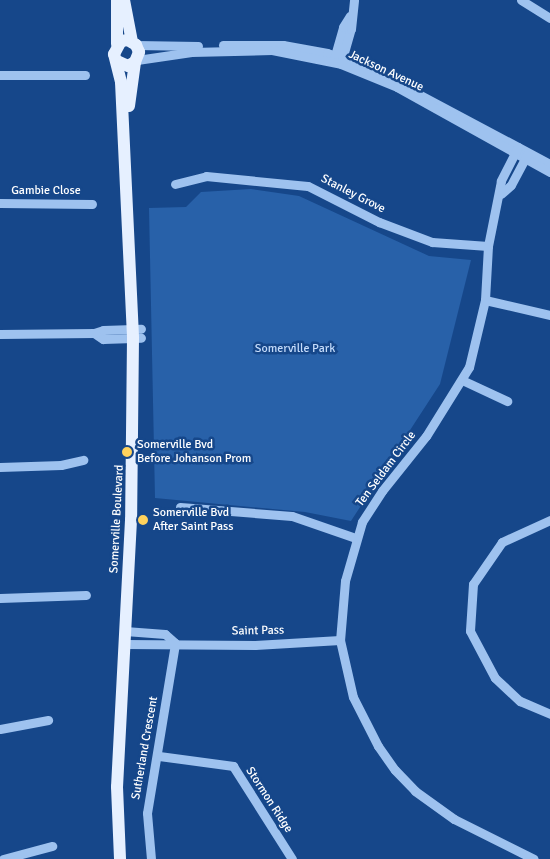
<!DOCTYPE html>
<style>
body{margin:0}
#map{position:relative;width:550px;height:859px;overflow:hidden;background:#16478a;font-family:Signika,sans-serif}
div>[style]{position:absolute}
.green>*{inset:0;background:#2861a9}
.minor>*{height:9px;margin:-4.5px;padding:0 4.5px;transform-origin:4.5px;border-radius:4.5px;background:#9ec2ef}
.major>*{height:12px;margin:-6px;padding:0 6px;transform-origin:6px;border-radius:6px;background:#e6f0ff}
.dots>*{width:14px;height:14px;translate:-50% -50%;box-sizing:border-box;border:2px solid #16478a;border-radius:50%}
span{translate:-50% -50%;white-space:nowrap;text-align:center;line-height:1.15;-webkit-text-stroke:5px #16478a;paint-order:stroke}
.street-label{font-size:12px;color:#fff}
.park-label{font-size:12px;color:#c5dcfb}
.poi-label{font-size:12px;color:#fff}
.left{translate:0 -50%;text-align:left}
</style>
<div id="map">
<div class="green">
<div style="clip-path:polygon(251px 189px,299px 196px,429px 256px,471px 260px,440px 384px,351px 521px,305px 512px,155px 498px,149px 208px,186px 207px,201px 192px)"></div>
</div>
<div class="minor">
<div style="left:521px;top:0;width:34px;rotate:32deg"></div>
<div style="left:136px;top:45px;width:62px;rotate:0.9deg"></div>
<div style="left:223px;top:45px;width:60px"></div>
<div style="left:283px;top:45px;width:45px;rotate:10.3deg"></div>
<div style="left:327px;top:53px;width:34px;rotate:17deg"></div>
<div style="left:360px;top:63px;width:215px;rotate:28deg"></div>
<div style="left:334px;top:59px;width:33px;rotate:-74deg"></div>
<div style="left:343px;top:27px;width:13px;rotate:-58deg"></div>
<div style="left:137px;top:60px;width:55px;rotate:-8.4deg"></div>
<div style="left:191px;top:52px;width:81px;rotate:-1.4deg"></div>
<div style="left:272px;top:50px;width:70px;rotate:11.5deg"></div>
<div style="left:341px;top:64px;width:61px;rotate:22.3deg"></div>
<div style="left:397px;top:87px;width:175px;rotate:29.1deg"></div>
<div style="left:341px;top:63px;width:35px;rotate:-74deg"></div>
<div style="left:351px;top:29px;width:29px;rotate:-84deg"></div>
<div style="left:0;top:75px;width:85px"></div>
<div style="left:518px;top:147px;width:38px;rotate:117deg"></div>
<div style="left:501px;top:181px;width:66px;rotate:101.3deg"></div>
<div style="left:488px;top:246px;width:54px;rotate:93.2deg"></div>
<div style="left:485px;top:300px;width:69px;rotate:103.4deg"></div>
<div style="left:469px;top:367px;width:81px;rotate:121.9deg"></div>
<div style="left:426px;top:436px;width:70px;rotate:128.7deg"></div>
<div style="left:382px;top:491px;width:37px;rotate:123deg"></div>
<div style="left:362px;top:522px;width:61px;rotate:106.1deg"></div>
<div style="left:345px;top:581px;width:59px;rotate:94.8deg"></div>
<div style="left:340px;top:640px;width:58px;rotate:77.2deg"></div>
<div style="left:353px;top:697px;width:55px;rotate:63deg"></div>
<div style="left:378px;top:746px;width:29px;rotate:55deg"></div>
<div style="left:395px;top:770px;width:29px;rotate:46deg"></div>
<div style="left:415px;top:791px;width:48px;rotate:35.7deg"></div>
<div style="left:454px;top:819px;width:89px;rotate:26.6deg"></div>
<div style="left:175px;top:184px;width:32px;rotate:-14deg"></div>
<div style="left:206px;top:176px;width:102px;rotate:5.6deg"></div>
<div style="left:308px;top:186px;width:80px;rotate:26.9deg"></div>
<div style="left:379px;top:222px;width:57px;rotate:20.7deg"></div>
<div style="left:432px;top:242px;width:56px;rotate:4.1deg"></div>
<div style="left:501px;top:194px;width:13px;rotate:-42deg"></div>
<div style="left:511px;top:185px;width:36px;rotate:-62deg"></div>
<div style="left:0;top:203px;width:92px;rotate:0.6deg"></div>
<div style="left:485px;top:300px;width:67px;rotate:13deg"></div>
<div style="left:94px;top:333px;width:11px;rotate:34deg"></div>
<div style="left:103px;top:339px;width:38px;rotate:-2deg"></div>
<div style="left:0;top:334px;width:94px;rotate:-0.6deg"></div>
<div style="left:94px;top:333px;width:9px;rotate:-18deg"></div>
<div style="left:103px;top:330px;width:38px;rotate:-2deg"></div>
<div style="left:462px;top:380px;width:50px;rotate:25deg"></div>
<div style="left:0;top:467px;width:61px;rotate:-1.9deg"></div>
<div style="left:61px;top:465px;width:23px;rotate:-13deg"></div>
<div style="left:180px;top:507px;width:112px;rotate:4.6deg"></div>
<div style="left:292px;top:516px;width:68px;rotate:19deg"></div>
<div style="left:550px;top:520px;width:53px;rotate:155.4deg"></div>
<div style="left:502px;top:542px;width:51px;rotate:124.6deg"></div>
<div style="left:473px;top:584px;width:47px;rotate:93.7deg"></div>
<div style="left:470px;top:631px;width:53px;rotate:62deg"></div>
<div style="left:495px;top:678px;width:34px;rotate:43deg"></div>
<div style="left:520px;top:701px;width:33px;rotate:23deg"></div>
<div style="left:0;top:598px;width:86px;rotate:-2deg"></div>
<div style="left:125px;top:631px;width:40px;rotate:4.3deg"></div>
<div style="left:165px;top:634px;width:13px;rotate:42deg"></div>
<div style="left:124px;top:644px;width:131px;rotate:0.4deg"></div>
<div style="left:255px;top:645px;width:85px;rotate:-3.4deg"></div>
<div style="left:0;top:729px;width:49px;rotate:-10.6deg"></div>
<div style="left:159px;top:756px;width:75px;rotate:7.7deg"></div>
<div style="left:233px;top:766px;width:110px;rotate:57.6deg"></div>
<div style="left:3px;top:859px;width:51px;rotate:-14.9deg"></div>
<div style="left:151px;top:859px;width:46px;rotate:-95deg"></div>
<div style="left:147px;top:813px;width:172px;rotate:-80.6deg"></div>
</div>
<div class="major">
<div style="left:117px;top:0;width:44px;rotate:90deg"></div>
<div style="left:124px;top:0;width:43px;rotate:79.2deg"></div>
<div style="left:117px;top:61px;width:12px;rotate:24deg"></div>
<div style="left:128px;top:66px;width:8px;rotate:-30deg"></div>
<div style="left:135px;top:62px;width:11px;rotate:-68deg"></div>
<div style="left:139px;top:52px;width:8px;rotate:-113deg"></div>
<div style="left:136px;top:45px;width:9px;rotate:-148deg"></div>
<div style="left:128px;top:40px;width:7px;rotate:172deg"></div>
<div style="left:121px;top:41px;width:15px;rotate:118deg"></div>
<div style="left:114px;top:54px;width:29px;rotate:76deg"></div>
<div style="left:121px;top:82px;width:256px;rotate:87.3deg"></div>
<div style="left:133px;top:338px;width:182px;rotate:90.6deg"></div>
<div style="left:131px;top:520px;width:267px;rotate:93deg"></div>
<div style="left:117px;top:787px;width:72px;rotate:87.6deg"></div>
<div style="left:129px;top:106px;width:44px;rotate:-82.2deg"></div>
</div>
<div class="dots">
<div style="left:127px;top:452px;background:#ffd25c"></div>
<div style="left:143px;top:520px;background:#ffd25c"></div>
</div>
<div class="street-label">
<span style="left:386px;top:71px;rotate:25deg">Jackson Avenue</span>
<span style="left:46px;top:191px">Gambie Close</span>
<span style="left:353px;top:194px;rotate:27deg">Stanley Grove</span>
<span style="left:386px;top:469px;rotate:-53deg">Ten Seldam Circle</span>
<span style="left:117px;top:519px;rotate:-87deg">Somerville Boulevard</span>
<span style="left:258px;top:631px;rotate:-1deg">Saint Pass</span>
<span style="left:145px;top:748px;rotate:-80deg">Sutherland Crescent</span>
<span style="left:269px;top:800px;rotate:57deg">Stormon Ridge</span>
</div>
<div class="park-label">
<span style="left:295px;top:349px">Somerville Park</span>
</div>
<div class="poi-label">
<span class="left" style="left:137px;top:452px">Somerville Bvd<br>Before Johanson Prom</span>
<span class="left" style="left:153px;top:520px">Somerville Bvd<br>After Saint Pass</span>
</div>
</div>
